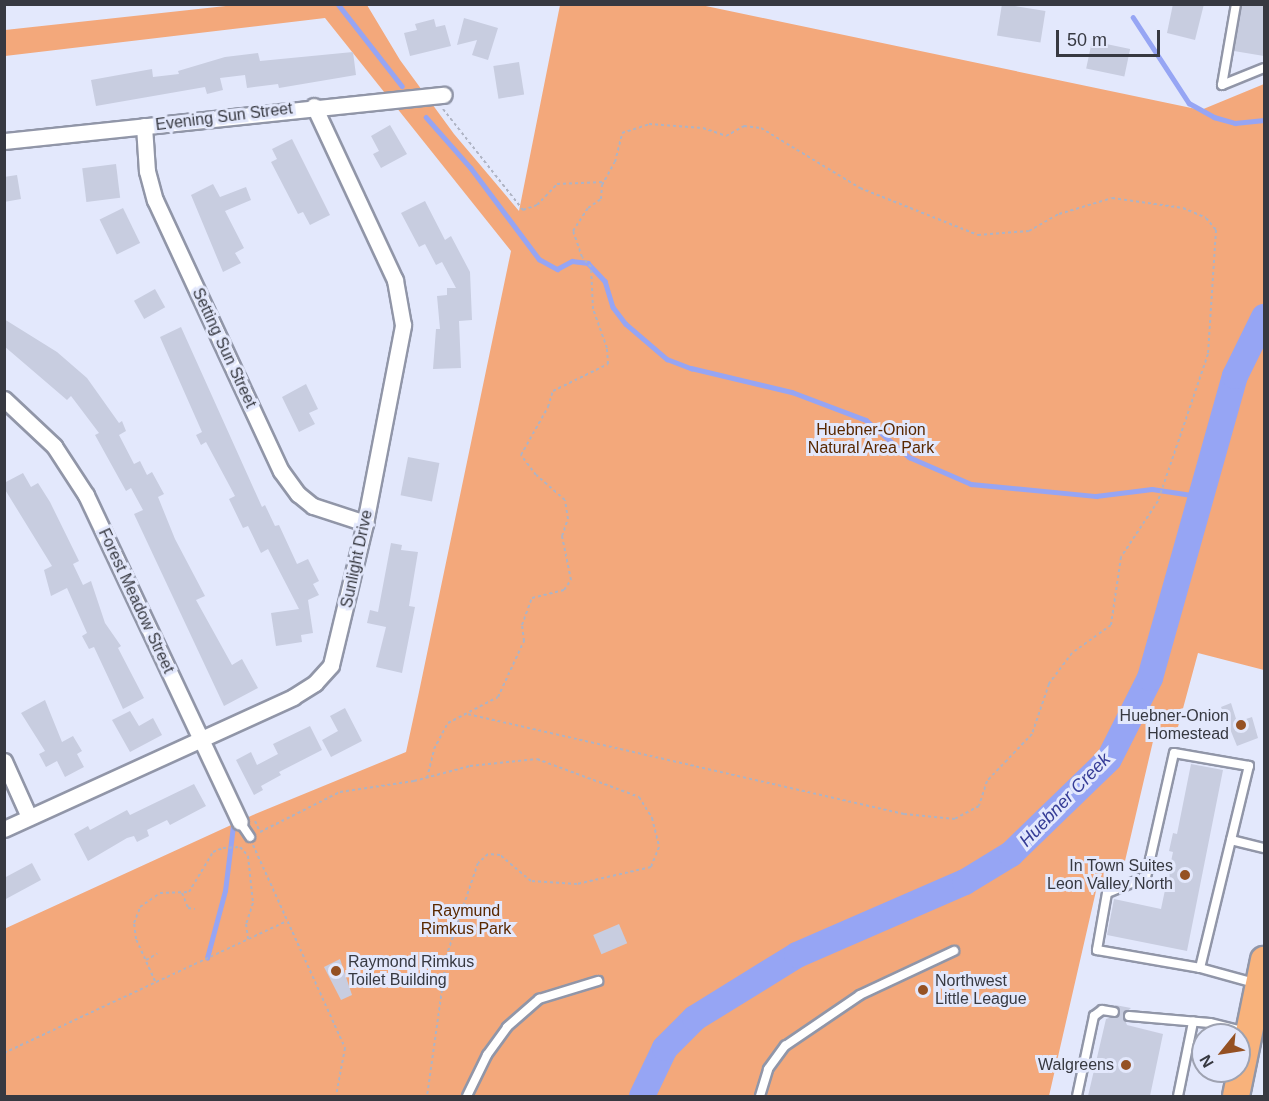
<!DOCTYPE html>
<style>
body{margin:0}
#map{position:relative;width:1269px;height:1101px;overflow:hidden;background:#e3e8fc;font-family:Helvetica,sans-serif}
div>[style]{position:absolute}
.green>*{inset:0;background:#f3a87b}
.stream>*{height:4.5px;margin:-2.25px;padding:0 2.25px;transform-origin:2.25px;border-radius:2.25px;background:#96a5f4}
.river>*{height:26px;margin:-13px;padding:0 13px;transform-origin:13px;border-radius:13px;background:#96a5f4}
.building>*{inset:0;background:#c8cde0;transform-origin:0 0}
.path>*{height:2px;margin-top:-1px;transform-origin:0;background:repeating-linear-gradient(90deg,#aeb3c3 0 3px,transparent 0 6px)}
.roads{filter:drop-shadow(2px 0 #9196a8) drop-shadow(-2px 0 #9196a8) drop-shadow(0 2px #9196a8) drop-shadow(0 -2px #9196a8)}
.lane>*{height:8px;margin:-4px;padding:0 4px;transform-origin:4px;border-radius:4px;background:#fff}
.street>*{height:15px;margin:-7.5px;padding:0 7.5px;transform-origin:7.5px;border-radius:7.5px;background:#fff}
.primary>*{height:26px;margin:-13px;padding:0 13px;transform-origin:13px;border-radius:13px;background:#f8b27b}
.dots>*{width:16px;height:16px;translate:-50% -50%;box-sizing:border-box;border:3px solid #e3e8fc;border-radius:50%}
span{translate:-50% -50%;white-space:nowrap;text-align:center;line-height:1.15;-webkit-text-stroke:6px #e3e8fc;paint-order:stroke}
.street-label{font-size:16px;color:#373941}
.park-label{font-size:16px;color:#592800}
.poi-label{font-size:16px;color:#373941}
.right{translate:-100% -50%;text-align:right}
.left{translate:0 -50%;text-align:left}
.water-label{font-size:18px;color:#363d97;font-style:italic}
.frame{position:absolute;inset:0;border:6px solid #373941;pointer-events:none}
.north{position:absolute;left:1191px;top:1023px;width:60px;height:60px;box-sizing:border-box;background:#e3e8fc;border:2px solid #9ea2b1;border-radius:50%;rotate:240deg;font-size:16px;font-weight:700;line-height:24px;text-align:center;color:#373941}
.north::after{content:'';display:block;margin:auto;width:21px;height:27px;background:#955123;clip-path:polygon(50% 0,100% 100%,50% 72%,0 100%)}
.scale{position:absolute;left:1056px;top:30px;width:104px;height:27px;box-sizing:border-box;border:3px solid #373941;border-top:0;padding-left:8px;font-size:18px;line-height:21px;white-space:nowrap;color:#373941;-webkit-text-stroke:4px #e3e8fc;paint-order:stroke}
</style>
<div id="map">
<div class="green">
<div style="clip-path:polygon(235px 5px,367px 5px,400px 60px,454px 134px,519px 211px,560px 5px,701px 5px,1201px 110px,1264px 84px,1264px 670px,1198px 653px,1175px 738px,1154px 737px,1125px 861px,1096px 891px,1049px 1096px,5px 1096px,4px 929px,253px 815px,406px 752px,419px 692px,511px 251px,325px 18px,5px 56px,5px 30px)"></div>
</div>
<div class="stream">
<div style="left:338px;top:4px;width:104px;rotate:52deg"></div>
<div style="left:1133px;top:17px;width:103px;rotate:56.9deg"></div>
<div style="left:1189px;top:103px;width:29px;rotate:29deg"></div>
<div style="left:1214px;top:117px;width:22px;rotate:16deg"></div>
<div style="left:1235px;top:123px;width:29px;rotate:-6deg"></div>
<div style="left:426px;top:117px;width:68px;rotate:48.6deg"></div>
<div style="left:471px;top:168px;width:114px;rotate:53.2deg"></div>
<div style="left:539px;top:259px;width:21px;rotate:29deg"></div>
<div style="left:557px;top:269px;width:17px;rotate:-28deg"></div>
<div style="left:572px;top:261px;width:16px;rotate:7deg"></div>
<div style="left:588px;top:263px;width:25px;rotate:47deg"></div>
<div style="left:605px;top:281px;width:27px;rotate:73deg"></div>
<div style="left:613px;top:307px;width:21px;rotate:53deg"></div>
<div style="left:626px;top:324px;width:54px;rotate:40.5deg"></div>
<div style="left:667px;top:359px;width:26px;rotate:21deg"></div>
<div style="left:691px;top:368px;width:104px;rotate:13.4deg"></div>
<div style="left:792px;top:392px;width:79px;rotate:20.7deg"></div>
<div style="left:866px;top:420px;width:57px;rotate:40.7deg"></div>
<div style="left:909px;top:457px;width:68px;rotate:23.5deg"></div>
<div style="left:971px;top:484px;width:126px;rotate:5.5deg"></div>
<div style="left:1096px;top:496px;width:56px;rotate:-7.1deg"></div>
<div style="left:1152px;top:489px;width:48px;rotate:8.5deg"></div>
<div style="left:207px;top:958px;width:69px;rotate:-75deg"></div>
<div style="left:225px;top:891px;width:65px;rotate:-83deg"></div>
</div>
<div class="river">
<div style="left:642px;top:1096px;width:53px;rotate:-64.4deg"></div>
<div style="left:665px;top:1048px;width:42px;rotate:-45deg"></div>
<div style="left:695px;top:1018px;width:120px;rotate:-31.7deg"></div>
<div style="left:797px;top:955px;width:183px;rotate:-23.5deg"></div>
<div style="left:965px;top:882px;width:54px;rotate:-31.3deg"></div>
<div style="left:1011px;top:854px;width:136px;rotate:-44.1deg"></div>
<div style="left:1109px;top:759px;width:91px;rotate:-63.2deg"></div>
<div style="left:1150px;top:678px;width:314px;rotate:-74.3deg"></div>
<div style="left:1235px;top:376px;width:66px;rotate:-63.8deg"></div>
</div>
<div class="building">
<div style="left:1002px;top:4px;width:44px;height:32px;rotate:9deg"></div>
<div style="clip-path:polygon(1173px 4px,1204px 4px,1195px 40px,1167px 33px)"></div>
<div style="clip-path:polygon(1242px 4px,1264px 4px,1264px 56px,1234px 51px)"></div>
<div style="clip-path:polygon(464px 18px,498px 28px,488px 60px,472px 55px,477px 40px,457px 45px)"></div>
<div style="clip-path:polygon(434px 19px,436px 27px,445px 25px,451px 46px,410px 56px,404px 33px,417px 30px,415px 24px)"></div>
<div style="left:1092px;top:41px;width:39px;height:28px;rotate:12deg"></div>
<div style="clip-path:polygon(353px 52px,356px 75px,279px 88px,278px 84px,247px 88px,245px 75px,220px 78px,223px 90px,207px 94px,205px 87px,96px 106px,91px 80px,152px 69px,153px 77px,179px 74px,178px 71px,225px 57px,258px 53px,260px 61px)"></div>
<div style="left:519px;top:62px;width:33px;height:26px;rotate:81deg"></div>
<div style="clip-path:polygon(390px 125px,407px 154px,381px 168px,373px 154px,379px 151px,371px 136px)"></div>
<div style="clip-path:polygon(292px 139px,330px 215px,310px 225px,303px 212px,298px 214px,271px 162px,277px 159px,272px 149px)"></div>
<div style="left:116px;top:164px;width:34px;height:34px;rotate:83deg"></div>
<div style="clip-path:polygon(17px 175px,21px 199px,4px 202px,4px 177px)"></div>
<div style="clip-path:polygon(213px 184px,220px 197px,246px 187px,251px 200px,225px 211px,244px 248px,235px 253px,241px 263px,223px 272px,191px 195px)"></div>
<div style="clip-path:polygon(425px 201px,445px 240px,451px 236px,470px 272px,472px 320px,459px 321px,461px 368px,433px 369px,436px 329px,440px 329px,437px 296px,447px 295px,447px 288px,456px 288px,442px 262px,436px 265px,425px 244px,419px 247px,401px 213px)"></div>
<div style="left:123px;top:208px;width:39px;height:26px;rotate:64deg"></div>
<div style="left:155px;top:289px;width:21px;height:24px;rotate:61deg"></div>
<div style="clip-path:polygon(4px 319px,57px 352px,87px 378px,119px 423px,122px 421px,126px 431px,119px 435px,134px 464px,140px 461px,147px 475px,152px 472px,164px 494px,158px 497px,175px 539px,205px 596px,196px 600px,232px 665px,242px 659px,258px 688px,224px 706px,134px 514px,143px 510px,131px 488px,126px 491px,95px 435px,99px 433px,71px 396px,67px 400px,4px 346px)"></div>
<div style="clip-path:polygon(181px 327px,262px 507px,265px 505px,275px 526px,279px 525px,297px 564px,308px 559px,319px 581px,313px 584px,319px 595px,308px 600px,313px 633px,301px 635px,302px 642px,276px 646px,271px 613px,299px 609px,268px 549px,261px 553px,248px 526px,243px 528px,229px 499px,235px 496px,206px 442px,201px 445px,196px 435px,202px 432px,160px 337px)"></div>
<div style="clip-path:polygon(306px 384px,318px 409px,309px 413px,315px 424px,299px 432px,282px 397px)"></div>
<div style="left:408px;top:457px;width:32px;height:39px;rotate:11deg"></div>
<div style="clip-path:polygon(23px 473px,31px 487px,38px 483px,50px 502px,79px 561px,73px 564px,83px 585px,91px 581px,105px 623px,121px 646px,118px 648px,144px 698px,123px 709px,94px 647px,89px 649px,82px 636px,87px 633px,67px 588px,51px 596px,44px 570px,52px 566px,4px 488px,4px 483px)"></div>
<div style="clip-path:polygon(391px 543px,402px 545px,401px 550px,418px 552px,409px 606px,415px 607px,402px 673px,376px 667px,386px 627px,367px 623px,370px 610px,378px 612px)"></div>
<div style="clip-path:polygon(45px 700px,62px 742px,73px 736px,82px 751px,77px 754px,84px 767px,65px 777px,57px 761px,46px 767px,39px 754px,45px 751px,21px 713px)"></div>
<div style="clip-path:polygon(1231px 703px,1237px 722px,1252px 717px,1258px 738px,1237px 746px,1221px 707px)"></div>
<div style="clip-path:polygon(345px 708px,362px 741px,331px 757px,322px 740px,338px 731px,330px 716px)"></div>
<div style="clip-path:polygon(130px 711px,139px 726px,153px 718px,162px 735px,130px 752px,112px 720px)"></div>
<div style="clip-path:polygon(310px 726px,322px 750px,279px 772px,281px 775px,261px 786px,263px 790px,254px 795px,236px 760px,251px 752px,257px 765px,278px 754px,273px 744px)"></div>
<div style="clip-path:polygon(1191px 764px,1223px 770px,1187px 951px,1107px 935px,1114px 899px,1161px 909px,1173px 852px,1169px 851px,1173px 833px,1177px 834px)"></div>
<div style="clip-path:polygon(194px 784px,206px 806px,170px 825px,167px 820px,147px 830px,149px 836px,137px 842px,134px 836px,127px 838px,88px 861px,74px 834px,88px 826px,90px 830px,127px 810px,130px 815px)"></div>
<div style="clip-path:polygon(32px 863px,41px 880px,4px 900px,4px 878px)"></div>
<div style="left:619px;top:924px;width:21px;height:28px;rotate:67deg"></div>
<div style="clip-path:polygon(340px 959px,352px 995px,341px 1000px,324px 967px)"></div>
<div style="clip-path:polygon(1115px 1005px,1131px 1008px,1123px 1015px,1127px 1025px,1163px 1034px,1150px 1096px,1088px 1096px,1106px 1019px,1120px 1014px)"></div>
</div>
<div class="path">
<div style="left:443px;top:109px;width:129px;rotate:51.6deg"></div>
<div style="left:523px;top:210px;width:15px;rotate:-20deg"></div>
<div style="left:537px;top:205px;width:29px;rotate:-46deg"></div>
<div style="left:557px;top:184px;width:47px;rotate:-2.4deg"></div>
<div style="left:427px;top:778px;width:30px;rotate:-76deg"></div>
<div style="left:434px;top:749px;width:30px;rotate:-62deg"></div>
<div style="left:448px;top:723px;width:56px;rotate:-27.5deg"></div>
<div style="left:498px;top:697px;width:62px;rotate:-65.1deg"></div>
<div style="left:524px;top:641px;width:16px;rotate:-97deg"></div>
<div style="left:522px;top:625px;width:29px;rotate:-70deg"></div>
<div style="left:532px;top:598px;width:33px;rotate:-14deg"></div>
<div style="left:564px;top:590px;width:12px;rotate:-55deg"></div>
<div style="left:571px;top:580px;width:45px;rotate:-101.6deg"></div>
<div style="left:562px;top:536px;width:18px;rotate:-71deg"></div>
<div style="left:568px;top:519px;width:19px;rotate:-99deg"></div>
<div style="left:565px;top:500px;width:38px;rotate:-139deg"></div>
<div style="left:536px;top:475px;width:25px;rotate:-127deg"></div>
<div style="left:521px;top:455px;width:55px;rotate:-60.6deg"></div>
<div style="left:548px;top:407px;width:17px;rotate:-73deg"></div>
<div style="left:553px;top:391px;width:61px;rotate:-26.1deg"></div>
<div style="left:608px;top:364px;width:16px;rotate:-94deg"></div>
<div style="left:607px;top:348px;width:41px;rotate:-109.7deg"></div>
<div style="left:593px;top:309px;width:42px;rotate:-92.7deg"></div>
<div style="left:591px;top:267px;width:13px;rotate:-132deg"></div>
<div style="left:582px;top:257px;width:28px;rotate:-109deg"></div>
<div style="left:573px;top:231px;width:27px;rotate:-57deg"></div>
<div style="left:588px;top:208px;width:16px;rotate:-35deg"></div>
<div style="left:601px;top:199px;width:14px;rotate:-86deg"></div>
<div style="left:602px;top:185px;width:26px;rotate:-61deg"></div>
<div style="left:615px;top:162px;width:30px;rotate:-76deg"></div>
<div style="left:622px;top:133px;width:28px;rotate:-18deg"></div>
<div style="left:649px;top:124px;width:54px;rotate:4.2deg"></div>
<div style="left:703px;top:128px;width:24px;rotate:19deg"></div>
<div style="left:726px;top:136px;width:21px;rotate:-29deg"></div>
<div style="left:744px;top:126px;width:17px;rotate:7deg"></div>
<div style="left:761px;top:128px;width:116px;rotate:31.2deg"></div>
<div style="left:860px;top:188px;width:127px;rotate:21.7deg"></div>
<div style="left:978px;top:235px;width:51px;rotate:-4.5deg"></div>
<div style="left:1029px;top:231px;width:34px;rotate:-30deg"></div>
<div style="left:1059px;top:214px;width:55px;rotate:-16.8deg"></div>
<div style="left:1112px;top:198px;width:72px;rotate:8deg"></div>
<div style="left:1183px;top:208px;width:25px;rotate:23deg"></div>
<div style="left:1206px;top:218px;width:16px;rotate:50deg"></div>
<div style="left:1216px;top:230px;width:124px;rotate:93.7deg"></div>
<div style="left:1208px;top:354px;width:155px;rotate:108.8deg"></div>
<div style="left:1158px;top:501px;width:67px;rotate:123.5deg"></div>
<div style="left:1121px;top:557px;width:69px;rotate:98.4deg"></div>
<div style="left:1111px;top:625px;width:48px;rotate:144.3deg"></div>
<div style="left:1072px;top:653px;width:39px;rotate:127deg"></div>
<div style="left:1049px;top:684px;width:53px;rotate:108.8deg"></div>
<div style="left:1032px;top:734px;width:65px;rotate:133.8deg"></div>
<div style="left:987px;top:781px;width:26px;rotate:108deg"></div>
<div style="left:979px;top:806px;width:27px;rotate:152deg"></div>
<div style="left:955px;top:819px;width:51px;rotate:-174.4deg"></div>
<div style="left:904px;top:814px;width:447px;rotate:-167.1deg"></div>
<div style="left:255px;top:821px;width:12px;rotate:66deg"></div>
<div style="left:260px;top:832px;width:89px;rotate:-26.6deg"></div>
<div style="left:340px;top:792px;width:75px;rotate:-8.5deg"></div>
<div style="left:414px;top:781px;width:58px;rotate:-15deg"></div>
<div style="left:470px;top:766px;width:67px;rotate:-6deg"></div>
<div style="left:537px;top:759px;width:109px;rotate:20.4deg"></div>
<div style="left:639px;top:797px;width:25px;rotate:58deg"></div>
<div style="left:652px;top:818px;width:30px;rotate:76deg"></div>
<div style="left:659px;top:847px;width:22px;rotate:112deg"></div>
<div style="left:651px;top:867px;width:76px;rotate:167.1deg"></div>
<div style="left:577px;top:884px;width:46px;rotate:-176.3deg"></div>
<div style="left:531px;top:881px;width:40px;rotate:-140deg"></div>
<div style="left:500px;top:855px;width:12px;rotate:-175deg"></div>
<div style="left:488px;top:854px;width:13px;rotate:138deg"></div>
<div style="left:478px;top:863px;width:96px;rotate:108.8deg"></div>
<div style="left:447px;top:954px;width:143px;rotate:98deg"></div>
<div style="left:253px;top:845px;width:223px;rotate:65.6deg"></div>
<div style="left:345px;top:1048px;width:49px;rotate:100.6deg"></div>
<div style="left:182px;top:893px;width:16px;rotate:68deg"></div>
<div style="left:188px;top:908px;width:7px;rotate:8deg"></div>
<div style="left:146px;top:960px;width:13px;rotate:-29deg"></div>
<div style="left:155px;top:981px;width:46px;rotate:-114.3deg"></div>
<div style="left:136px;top:939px;width:16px;rotate:-97deg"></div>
<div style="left:134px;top:923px;width:17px;rotate:-69deg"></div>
<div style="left:140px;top:907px;width:24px;rotate:-35deg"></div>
<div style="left:160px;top:893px;width:29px;rotate:-2deg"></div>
<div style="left:189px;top:892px;width:47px;rotate:-59deg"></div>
<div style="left:213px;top:852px;width:11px;rotate:-22deg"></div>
<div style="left:223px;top:848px;width:17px;rotate:-3deg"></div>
<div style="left:240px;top:847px;width:12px;rotate:48deg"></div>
<div style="left:248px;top:856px;width:47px;rotate:83.9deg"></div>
<div style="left:253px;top:903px;width:22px;rotate:108deg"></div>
<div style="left:246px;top:924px;width:15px;rotate:82deg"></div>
<div style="left:4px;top:1053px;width:312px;rotate:-25deg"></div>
</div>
<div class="roads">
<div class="lane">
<div style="left:1236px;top:4px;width:82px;rotate:99.8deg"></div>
<div style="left:1222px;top:85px;width:45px;rotate:-22deg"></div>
<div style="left:240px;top:822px;width:18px;rotate:56deg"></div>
<div style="left:1231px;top:840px;width:34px;rotate:14deg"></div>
<div style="left:1200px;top:968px;width:208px;rotate:-76.4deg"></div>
<div style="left:1249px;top:766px;width:76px;rotate:-170.2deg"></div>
<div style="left:1174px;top:753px;width:127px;rotate:102.7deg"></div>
<div style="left:1146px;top:877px;width:42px;rotate:157.7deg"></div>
<div style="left:1107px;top:893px;width:58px;rotate:100deg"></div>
<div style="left:1097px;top:950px;width:105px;rotate:9.9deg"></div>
<div style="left:1200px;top:968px;width:57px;rotate:15.3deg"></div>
<div style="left:1129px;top:1016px;width:81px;rotate:4.9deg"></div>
<div style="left:1210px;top:1023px;width:37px;rotate:14deg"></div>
<div style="left:467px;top:1096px;width:46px;rotate:-64deg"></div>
<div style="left:487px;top:1055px;width:34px;rotate:-54deg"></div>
<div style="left:507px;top:1027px;width:43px;rotate:-41.2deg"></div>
<div style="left:539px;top:999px;width:62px;rotate:-17deg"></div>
<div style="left:760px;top:1096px;width:28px;rotate:-73deg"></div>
<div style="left:768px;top:1069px;width:29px;rotate:-54deg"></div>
<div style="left:785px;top:1046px;width:91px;rotate:-34.2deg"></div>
<div style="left:860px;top:995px;width:104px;rotate:-25.1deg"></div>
<div style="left:1077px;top:1096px;width:82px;rotate:-78deg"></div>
<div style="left:1094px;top:1016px;width:10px;rotate:-37deg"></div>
<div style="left:1102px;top:1010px;width:12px;rotate:9deg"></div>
<div style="left:1178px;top:1096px;width:76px;rotate:-78.5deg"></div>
</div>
<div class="street">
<div style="left:144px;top:126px;width:45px;rotate:86.2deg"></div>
<div style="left:147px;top:171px;width:30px;rotate:75deg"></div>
<div style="left:155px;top:200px;width:299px;rotate:65.1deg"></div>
<div style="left:281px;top:471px;width:29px;rotate:54deg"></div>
<div style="left:298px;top:494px;width:19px;rotate:39deg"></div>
<div style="left:313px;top:506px;width:55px;rotate:18.1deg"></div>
<div style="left:4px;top:141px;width:442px;rotate:-6deg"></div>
<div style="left:4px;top:399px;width:69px;rotate:43.2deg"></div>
<div style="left:54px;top:446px;width:59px;rotate:56.9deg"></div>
<div style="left:86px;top:495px;width:361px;rotate:64.8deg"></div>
<div style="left:4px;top:761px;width:61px;rotate:65.9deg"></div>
<div style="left:4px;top:829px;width:318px;rotate:-24.5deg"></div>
<div style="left:293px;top:697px;width:26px;rotate:-32deg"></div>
<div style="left:315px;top:683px;width:24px;rotate:-48deg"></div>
<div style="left:331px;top:665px;width:146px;rotate:-76.5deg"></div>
<div style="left:365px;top:523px;width:202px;rotate:-79.1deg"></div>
<div style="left:403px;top:325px;width:46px;rotate:-100.1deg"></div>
<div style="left:395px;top:280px;width:192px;rotate:-115deg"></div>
</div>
<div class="primary">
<div style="left:1236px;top:1096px;width:139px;rotate:-78.4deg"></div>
</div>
</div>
<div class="dots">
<div style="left:1241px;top:725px;background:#955123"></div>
<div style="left:1185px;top:875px;background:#955123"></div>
<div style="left:336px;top:971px;background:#955123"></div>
<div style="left:923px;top:990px;background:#955123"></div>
<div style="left:1126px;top:1065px;background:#955123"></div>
</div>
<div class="street-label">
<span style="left:224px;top:117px;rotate:-7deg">Evening Sun Street</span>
<span style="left:224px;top:348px;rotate:65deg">Setting Sun Street</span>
<span style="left:357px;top:559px;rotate:-78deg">Sunlight Drive</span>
<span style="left:136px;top:601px;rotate:65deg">Forest Meadow Street</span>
</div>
<div class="park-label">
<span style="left:871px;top:439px">Huebner-Onion<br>Natural Area Park</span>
<span style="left:466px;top:920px">Raymund<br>Rimkus Park</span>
</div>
<div class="poi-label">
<span class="right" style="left:1229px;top:725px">Huebner-Onion<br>Homestead</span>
<span class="right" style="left:1173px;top:875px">In Town Suites<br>Leon Valley North</span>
<span class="left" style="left:348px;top:971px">Raymond Rimkus<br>Toilet Building</span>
<span class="left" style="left:935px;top:990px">Northwest<br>Little League</span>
<span class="right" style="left:1114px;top:1065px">Walgreens</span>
</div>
<div class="water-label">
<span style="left:1065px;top:800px;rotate:-46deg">Huebner Creek</span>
</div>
<div class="frame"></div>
<div class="north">N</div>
<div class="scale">50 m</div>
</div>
